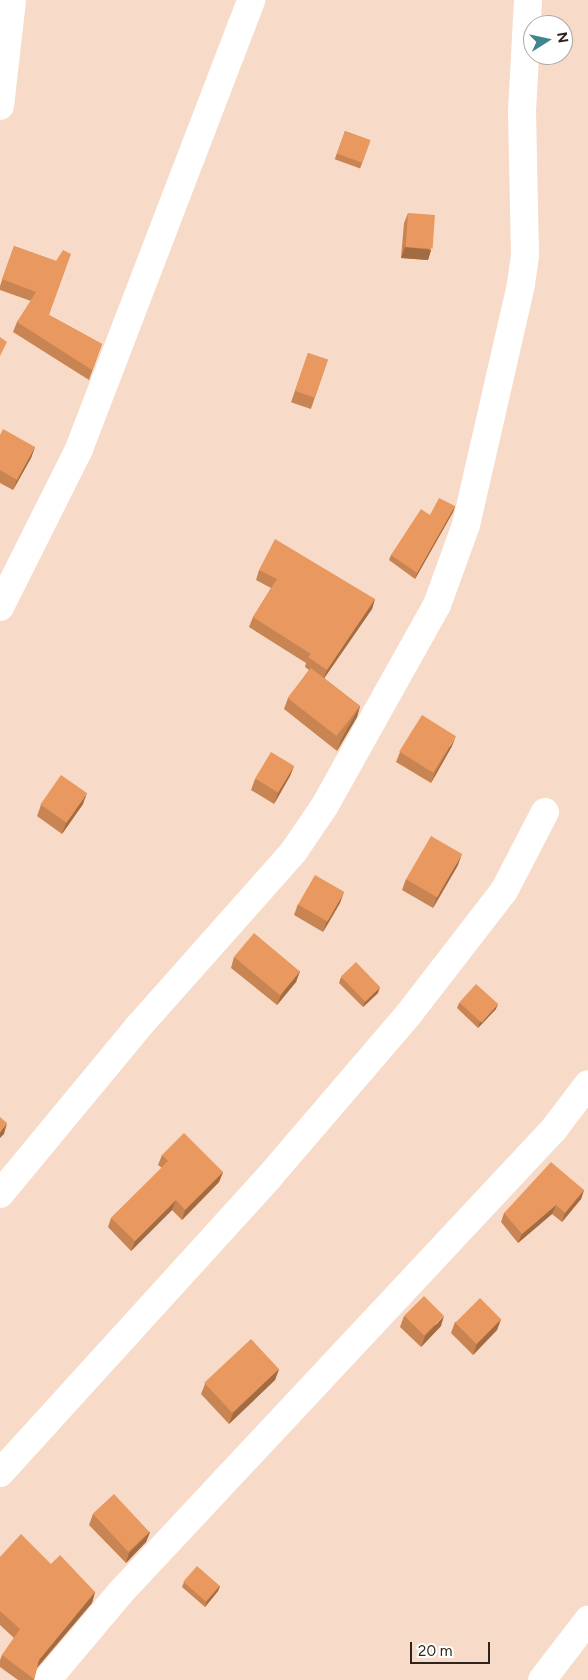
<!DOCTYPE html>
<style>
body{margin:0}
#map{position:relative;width:588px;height:1680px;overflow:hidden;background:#f7dbc8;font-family:Figtree,sans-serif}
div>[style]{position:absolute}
.street>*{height:28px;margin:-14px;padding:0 14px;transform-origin:14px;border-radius:14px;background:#fff}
.wall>*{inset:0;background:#c88452;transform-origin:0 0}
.shaded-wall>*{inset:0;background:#a36b42}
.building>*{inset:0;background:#e9995f;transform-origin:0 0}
span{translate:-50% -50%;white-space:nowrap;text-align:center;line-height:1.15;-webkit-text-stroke:4.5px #fff;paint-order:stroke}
.north{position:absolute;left:523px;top:15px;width:50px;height:50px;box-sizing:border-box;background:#fff;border:1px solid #aba7a5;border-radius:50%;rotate:80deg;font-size:14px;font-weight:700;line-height:20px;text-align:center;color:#2e241d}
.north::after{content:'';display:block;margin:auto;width:18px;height:22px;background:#3e858e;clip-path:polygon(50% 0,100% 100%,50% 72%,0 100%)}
.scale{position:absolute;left:410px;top:1642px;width:80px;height:22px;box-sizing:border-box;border:2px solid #2e241d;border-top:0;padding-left:6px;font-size:15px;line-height:18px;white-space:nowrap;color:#2e241d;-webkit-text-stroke:4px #fff;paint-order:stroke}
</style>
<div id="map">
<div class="street">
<div style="left:0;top:106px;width:107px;rotate:-83.5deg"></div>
<div style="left:0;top:607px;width:177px;rotate:-63.4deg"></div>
<div style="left:79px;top:449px;width:481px;rotate:-69deg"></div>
<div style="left:0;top:1194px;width:217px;rotate:-50.4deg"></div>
<div style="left:138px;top:1027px;width:235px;rotate:-48.4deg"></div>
<div style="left:294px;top:851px;width:53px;rotate:-55.7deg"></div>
<div style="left:324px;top:807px;width:231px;rotate:-60.8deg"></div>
<div style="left:437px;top:605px;width:85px;rotate:-70.1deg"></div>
<div style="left:466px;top:525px;width:247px;rotate:-77.1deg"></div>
<div style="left:521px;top:284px;width:29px;rotate:-82deg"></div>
<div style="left:525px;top:255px;width:144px;rotate:-91.2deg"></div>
<div style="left:522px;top:111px;width:111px;rotate:-86.9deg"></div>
<div style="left:0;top:1473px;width:401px;rotate:-47.7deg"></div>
<div style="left:270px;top:1176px;width:212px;rotate:-49.4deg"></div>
<div style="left:408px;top:1015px;width:157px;rotate:-52.3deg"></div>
<div style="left:504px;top:891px;width:89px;rotate:-62.6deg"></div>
<div style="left:47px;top:1680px;width:114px;rotate:-50deg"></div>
<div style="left:120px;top:1593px;width:635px;rotate:-46.91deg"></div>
<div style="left:554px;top:1129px;width:56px;rotate:-52.9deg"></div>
<div style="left:542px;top:1680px;width:76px;rotate:-52.5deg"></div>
</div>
<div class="wall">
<div style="left:345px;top:131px;width:27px;height:30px;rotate:20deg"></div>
<div style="clip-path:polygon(408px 213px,431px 250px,428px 260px,401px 258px,404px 223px)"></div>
<div style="clip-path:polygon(14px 246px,56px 261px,49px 315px,102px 344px,89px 380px,13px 332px,17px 322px,31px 301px,0 290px,0 286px)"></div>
<div style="left:308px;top:353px;width:21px;height:52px;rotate:19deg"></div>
<div style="clip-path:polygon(0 435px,35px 447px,31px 458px,13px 490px,0 483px)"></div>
<div style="clip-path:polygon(455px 506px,453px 512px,415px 579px,389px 560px,391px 555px,430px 515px)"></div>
<div style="clip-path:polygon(259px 570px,375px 599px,372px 609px,324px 678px,360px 706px,357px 717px,337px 751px,284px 709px,288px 698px,309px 670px,305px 667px,306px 663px,249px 627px,253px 617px,271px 588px,256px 580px)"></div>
<div style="clip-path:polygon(452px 746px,431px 783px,396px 762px,400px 752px)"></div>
<div style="clip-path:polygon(294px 766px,290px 776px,274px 804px,251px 790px,255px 779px)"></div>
<div style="clip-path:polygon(83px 804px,62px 834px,37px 816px,41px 805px)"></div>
<div style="clip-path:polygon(458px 865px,433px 908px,402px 890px,406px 879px)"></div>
<div style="clip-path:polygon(340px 903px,323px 932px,294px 915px,298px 904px)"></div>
<div style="clip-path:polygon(234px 957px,300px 971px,296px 982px,277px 1005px,231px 968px)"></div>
<div style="clip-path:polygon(341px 977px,378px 993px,363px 1007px,339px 983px)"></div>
<div style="clip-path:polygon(459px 1003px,496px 1009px,478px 1028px,457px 1008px)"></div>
<div style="clip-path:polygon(162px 1155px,223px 1172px,219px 1182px,182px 1220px,172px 1210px,131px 1251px,108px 1227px,111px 1218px,162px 1168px,158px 1165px)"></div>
<div style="clip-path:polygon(584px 1190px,581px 1199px,562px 1222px,552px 1214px,518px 1243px,501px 1222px,504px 1213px)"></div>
<div style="clip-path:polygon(404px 1316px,441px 1326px,421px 1347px,400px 1327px)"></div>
<div style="clip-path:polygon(501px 1319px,497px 1330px,473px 1355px,451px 1333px,455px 1322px)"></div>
<div style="clip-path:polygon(279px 1369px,275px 1380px,229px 1424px,201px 1394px,205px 1384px)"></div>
<div style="clip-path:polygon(93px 1514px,150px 1532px,146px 1542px,126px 1563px,89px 1525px)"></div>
<div style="clip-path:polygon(0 1557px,51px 1564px,95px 1592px,92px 1603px,37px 1668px,34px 1680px,18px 1680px,0 1667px,0 1660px,2px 1655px,14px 1638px,0 1625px)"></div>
<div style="clip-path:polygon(184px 1582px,220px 1586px,218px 1591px,205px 1607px,182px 1587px)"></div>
</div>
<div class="shaded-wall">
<div style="clip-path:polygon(405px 247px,431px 250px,428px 260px,401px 258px)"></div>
<div style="clip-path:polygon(35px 447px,31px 458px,13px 490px,17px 480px)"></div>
<div style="clip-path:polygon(455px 506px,453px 512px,415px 579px,417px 573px)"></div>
<div style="clip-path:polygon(375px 599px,372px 609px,323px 680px,327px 670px)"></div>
<div style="clip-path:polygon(360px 706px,357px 717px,337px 751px,341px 740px)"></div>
<div style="clip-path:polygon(456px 736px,452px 746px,431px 783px,435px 773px)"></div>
<div style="clip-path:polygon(294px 766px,290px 776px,274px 804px,278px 793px)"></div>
<div style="clip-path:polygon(87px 793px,83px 804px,62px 834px,66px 823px)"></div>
<div style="clip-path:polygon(462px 854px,458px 865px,433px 908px,437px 897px)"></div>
<div style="clip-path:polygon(344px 892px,340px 903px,323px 932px,327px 921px)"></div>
<div style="clip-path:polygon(300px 971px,296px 982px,277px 1005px,281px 995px)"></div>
<div style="clip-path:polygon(380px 987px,378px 993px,363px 1007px,365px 1002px)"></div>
<div style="clip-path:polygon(498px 1004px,496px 1009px,478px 1028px,480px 1022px)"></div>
<div style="clip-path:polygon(7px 1123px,4px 1134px,0 1138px,0 1132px)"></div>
<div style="clip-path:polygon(223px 1172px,219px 1182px,182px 1220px,185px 1210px)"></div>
<div style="clip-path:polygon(584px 1190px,581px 1199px,562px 1222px,565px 1213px)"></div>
<div style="clip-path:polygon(176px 1200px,172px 1210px,131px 1251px,135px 1241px)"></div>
<div style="clip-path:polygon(556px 1205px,552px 1214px,518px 1243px,522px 1234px)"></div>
<div style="clip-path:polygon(444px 1316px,441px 1326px,421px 1347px,425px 1336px)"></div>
<div style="clip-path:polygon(501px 1319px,497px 1330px,473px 1355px,477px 1344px)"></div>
<div style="clip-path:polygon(279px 1369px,275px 1380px,229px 1424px,233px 1413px)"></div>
<div style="clip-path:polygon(150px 1532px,146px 1542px,126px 1563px,129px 1553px)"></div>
<div style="clip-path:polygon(220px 1586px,218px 1591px,205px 1607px,207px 1601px)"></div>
<div style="clip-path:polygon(95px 1592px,92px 1603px,35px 1670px,39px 1660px)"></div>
</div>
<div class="building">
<div style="left:345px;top:131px;width:27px;height:24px;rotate:20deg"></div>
<div style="left:408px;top:213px;width:27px;height:34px;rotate:4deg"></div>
<div style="clip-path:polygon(14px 246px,56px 261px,63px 250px,71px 254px,49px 315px,102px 344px,92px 370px,17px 322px,36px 292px,2px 279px)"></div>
<div style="clip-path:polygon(0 337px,7px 342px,0 356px)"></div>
<div style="left:308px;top:353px;width:21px;height:40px;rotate:19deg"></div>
<div style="clip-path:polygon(3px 429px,35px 447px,17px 480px,0 470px,0 435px)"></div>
<div style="clip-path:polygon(439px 498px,455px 506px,417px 573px,391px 555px,421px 509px,430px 515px)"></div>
<div style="clip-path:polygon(275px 539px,375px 599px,327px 670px,308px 657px,311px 654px,253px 617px,277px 579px,259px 570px)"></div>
<div style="left:311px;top:668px;width:62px;height:38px;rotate:38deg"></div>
<div style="left:422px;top:715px;width:40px;height:43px;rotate:32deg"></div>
<div style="left:271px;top:752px;width:27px;height:31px;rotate:31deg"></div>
<div style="left:61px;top:775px;width:32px;height:36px;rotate:35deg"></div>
<div style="left:431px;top:836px;width:36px;height:50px;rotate:30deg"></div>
<div style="left:315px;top:875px;width:34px;height:34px;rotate:30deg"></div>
<div style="left:254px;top:933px;width:60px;height:31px;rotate:40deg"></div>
<div style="left:356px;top:962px;width:35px;height:21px;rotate:46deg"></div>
<div style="left:476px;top:984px;width:30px;height:25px;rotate:42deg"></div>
<div style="clip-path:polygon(0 1117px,7px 1123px,0 1132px)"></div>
<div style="clip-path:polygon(184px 1133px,223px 1172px,185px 1210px,176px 1200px,135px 1241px,111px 1218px,168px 1161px,162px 1155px)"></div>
<div style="clip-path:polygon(551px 1162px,584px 1190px,565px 1213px,556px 1205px,522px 1234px,504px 1213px)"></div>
<div style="left:424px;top:1296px;width:28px;height:28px;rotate:45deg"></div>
<div style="left:480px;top:1298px;width:30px;height:35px;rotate:45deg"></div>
<div style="left:251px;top:1339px;width:41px;height:64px;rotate:47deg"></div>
<div style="left:114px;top:1494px;width:52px;height:29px;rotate:47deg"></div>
<div style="clip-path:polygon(21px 1534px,51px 1564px,60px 1555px,95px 1592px,39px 1660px,34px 1679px,2px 1655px,20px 1629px,0 1611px,0 1557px)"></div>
<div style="left:197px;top:1566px;width:30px;height:21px;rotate:41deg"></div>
</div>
<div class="north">N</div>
<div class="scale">20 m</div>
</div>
